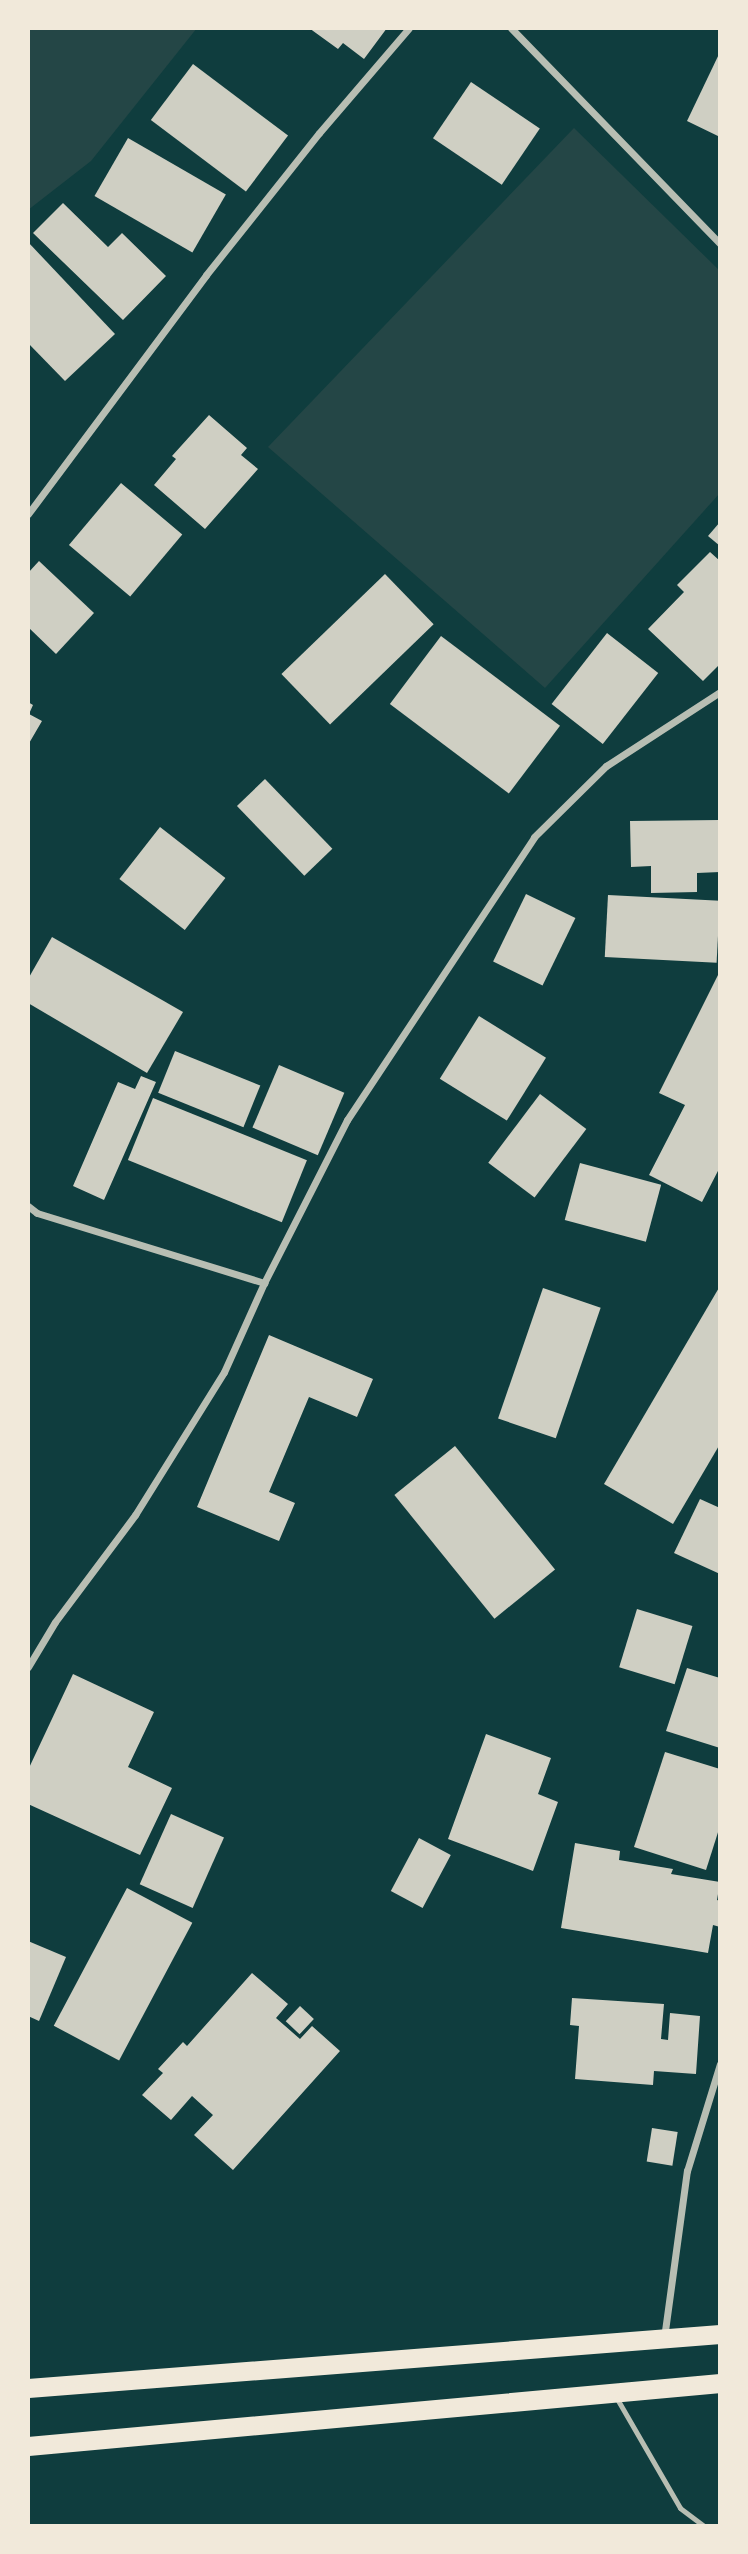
<!DOCTYPE html>
<style>
body{margin:0}
#map{position:relative;width:748px;height:2554px;overflow:hidden;background:#0f3d3e;font-family:"Roboto Serif",serif}
div>[style]{position:absolute}
.green>*{inset:0;background:#244646}
.building>*{inset:0;background:#cfcfc3;transform-origin:0 0}
.service>*{height:5px;margin:-2.5px;padding:0 2.5px;transform-origin:2.5px;border-radius:2.5px;background:#b8beb3}
.minor>*{height:7px;margin:-3.5px;padding:0 3.5px;transform-origin:3.5px;border-radius:3.5px;background:#b8beb3}
.trunk>*{height:19px;margin:-9.5px;padding:0 9.5px;transform-origin:9.5px;border-radius:9.5px;background:#f1e9da}
span{translate:-50% -50%;white-space:nowrap;text-align:center;line-height:1.15;-webkit-text-stroke:5px #f1e9da;paint-order:stroke}
.frame{position:absolute;inset:0;border:30px solid #f1e9da;pointer-events:none}
</style>
<div id="map">
<div class="green">
<div style="clip-path:polygon(28px 28px,197px 28px,91px 161px,28px 210px)"></div>
<div style="clip-path:polygon(574px 128px,720px 271px,720px 493px,545px 688px,268px 447px)"></div>
</div>
<div class="building">
<div style="clip-path:polygon(309px 28px,387px 28px,364px 59px,343px 43px,338px 49px)"></div>
<div style="clip-path:polygon(720px 52px,720px 137px,687px 121px)"></div>
<div style="left:193px;top:64px;width:119px;height:70px;rotate:37deg"></div>
<div style="left:471px;top:82px;width:83px;height:68px;rotate:34deg"></div>
<div style="left:128px;top:138px;width:113px;height:67px;rotate:30deg"></div>
<div style="clip-path:polygon(63px 203px,108px 247px,122px 233px,166px 276px,123px 320px,33px 233px)"></div>
<div style="clip-path:polygon(28px 242px,115px 334px,65px 381px,28px 343px)"></div>
<div style="clip-path:polygon(209px 415px,247px 448px,241px 455px,258px 469px,205px 529px,154px 485px,176px 459px,172px 456px)"></div>
<div style="left:121px;top:483px;width:80px;height:81px;rotate:40deg"></div>
<div style="clip-path:polygon(720px 522px,720px 546px,708px 536px)"></div>
<div style="clip-path:polygon(710px 552px,720px 561px,720px 664px,703px 681px,648px 629px,684px 592px,677px 585px)"></div>
<div style="clip-path:polygon(39px 561px,94px 613px,56px 654px,28px 627px,28px 573px)"></div>
<div style="left:385px;top:574px;width:70px;height:144px;rotate:46deg"></div>
<div style="left:607px;top:633px;width:65px;height:90px;rotate:38deg"></div>
<div style="left:441px;top:636px;width:149px;height:85px;rotate:37deg"></div>
<div style="clip-path:polygon(28px 702px,33px 705px,29px 714px,42px 721px,28px 745px)"></div>
<div style="left:265px;top:779px;width:97px;height:39px;rotate:46deg"></div>
<div style="clip-path:polygon(720px 820px,720px 872px,697px 873px,697px 892px,651px 893px,651px 866px,631px 867px,630px 821px)"></div>
<div style="left:160px;top:827px;width:83px;height:66px;rotate:38deg"></div>
<div style="left:526px;top:894px;width:55px;height:75px;rotate:26deg"></div>
<div style="left:608px;top:895px;width:112px;height:62px;rotate:3deg"></div>
<div style="clip-path:polygon(52px 937px,183px 1012px,147px 1073px,28px 1003px,28px 979px)"></div>
<div style="clip-path:polygon(720px 971px,720px 1167px,702px 1202px,649px 1175px,685px 1105px,659px 1093px)"></div>
<div style="left:479px;top:1016px;width:79px;height:74px;rotate:32deg"></div>
<div style="left:175px;top:1051px;width:92px;height:45px;rotate:22deg"></div>
<div style="left:279px;top:1065px;width:71px;height:68px;rotate:23deg"></div>
<div style="clip-path:polygon(141px 1076px,156px 1082px,104px 1200px,73px 1186px,118px 1082px,135px 1089px)"></div>
<div style="left:540px;top:1094px;width:58px;height:86px;rotate:37deg"></div>
<div style="left:153px;top:1098px;width:166px;height:67px;rotate:22deg"></div>
<div style="left:580px;top:1163px;width:84px;height:59px;rotate:15deg"></div>
<div style="clip-path:polygon(720px 1286px,720px 1444px,673px 1524px,604px 1484px)"></div>
<div style="left:543px;top:1288px;width:61px;height:138px;rotate:19deg"></div>
<div style="clip-path:polygon(269px 1335px,373px 1379px,357px 1417px,309px 1397px,269px 1492px,295px 1503px,279px 1541px,197px 1507px)"></div>
<div style="left:455px;top:1446px;width:159px;height:78px;rotate:51deg"></div>
<div style="clip-path:polygon(700px 1499px,720px 1508px,720px 1574px,674px 1553px)"></div>
<div style="left:637px;top:1609px;width:58px;height:61px;rotate:17deg"></div>
<div style="clip-path:polygon(687px 1668px,720px 1678px,720px 1748px,666px 1731px)"></div>
<div style="clip-path:polygon(73px 1674px,154px 1712px,128px 1767px,172px 1788px,140px 1855px,28px 1804px,28px 1770px)"></div>
<div style="clip-path:polygon(486px 1734px,551px 1758px,538px 1794px,558px 1802px,533px 1871px,448px 1839px)"></div>
<div style="clip-path:polygon(665px 1752px,720px 1769px,720px 1826px,706px 1870px,634px 1847px)"></div>
<div style="left:171px;top:1814px;width:58px;height:77px;rotate:24deg"></div>
<div style="left:419px;top:1838px;width:36px;height:60px;rotate:28deg"></div>
<div style="clip-path:polygon(575px 1843px,620px 1851px,619px 1860px,673px 1869px,671px 1874px,720px 1882px,717px 1900px,720px 1901px,720px 1927px,713px 1925px,708px 1953px,561px 1928px)"></div>
<div style="left:127px;top:1888px;width:74px;height:156px;rotate:28deg"></div>
<div style="clip-path:polygon(28px 1941px,66px 1957px,39px 2021px,28px 2016px)"></div>
<div style="clip-path:polygon(252px 1973px,288px 2004px,276px 2018px,300px 2039px,312px 2026px,340px 2051px,233px 2170px,194px 2135px,213px 2115px,192px 2096px,171px 2120px,142px 2095px,163px 2073px,158px 2069px,183px 2042px,187px 2046px)"></div>
<div style="clip-path:polygon(572px 1998px,664px 2004px,661px 2039px,668px 2040px,670px 2013px,700px 2016px,696px 2074px,654px 2071px,653px 2085px,575px 2079px,579px 2026px,570px 2025px)"></div>
<div style="left:300px;top:2006px;width:19px;height:21px;rotate:43deg"></div>
<div style="left:652px;top:2128px;width:26px;height:34px;rotate:9deg"></div>
</div>
<div class="service">
<div style="left:616px;top:2397px;width:128px;rotate:60deg"></div>
<div style="left:680px;top:2508px;width:30px;rotate:37deg"></div>
</div>
<div class="minor">
<div style="left:511px;top:28px;width:301px;rotate:45.9deg"></div>
<div style="left:28px;top:514px;width:298px;rotate:-53.3deg"></div>
<div style="left:206px;top:275px;width:181px;rotate:-51.5deg"></div>
<div style="left:319px;top:133px;width:138px;rotate:-49.4deg"></div>
<div style="left:28px;top:1206px;width:11px;rotate:38deg"></div>
<div style="left:37px;top:1213px;width:238px;rotate:17.1deg"></div>
<div style="left:28px;top:1667px;width:52px;rotate:-59deg"></div>
<div style="left:55px;top:1622px;width:134px;rotate:-53.2deg"></div>
<div style="left:135px;top:1515px;width:168px;rotate:-58.1deg"></div>
<div style="left:224px;top:1372px;width:98px;rotate:-65.8deg"></div>
<div style="left:264px;top:1283px;width:183px;rotate:-63deg"></div>
<div style="left:347px;top:1120px;width:339px;rotate:-56.5deg"></div>
<div style="left:534px;top:837px;width:101px;rotate:-44.6deg"></div>
<div style="left:606px;top:766px;width:136px;rotate:-33deg"></div>
<div style="left:664px;top:2338px;width:169px;rotate:-82.2deg"></div>
<div style="left:687px;top:2171px;width:112px;rotate:-72.9deg"></div>
</div>
<div class="trunk">
<div style="left:28px;top:2388px;width:694px;rotate:-4.46deg"></div>
<div style="left:28px;top:2446px;width:695px;rotate:-5.2deg"></div>
</div>
<div class="frame"></div>
</div>
